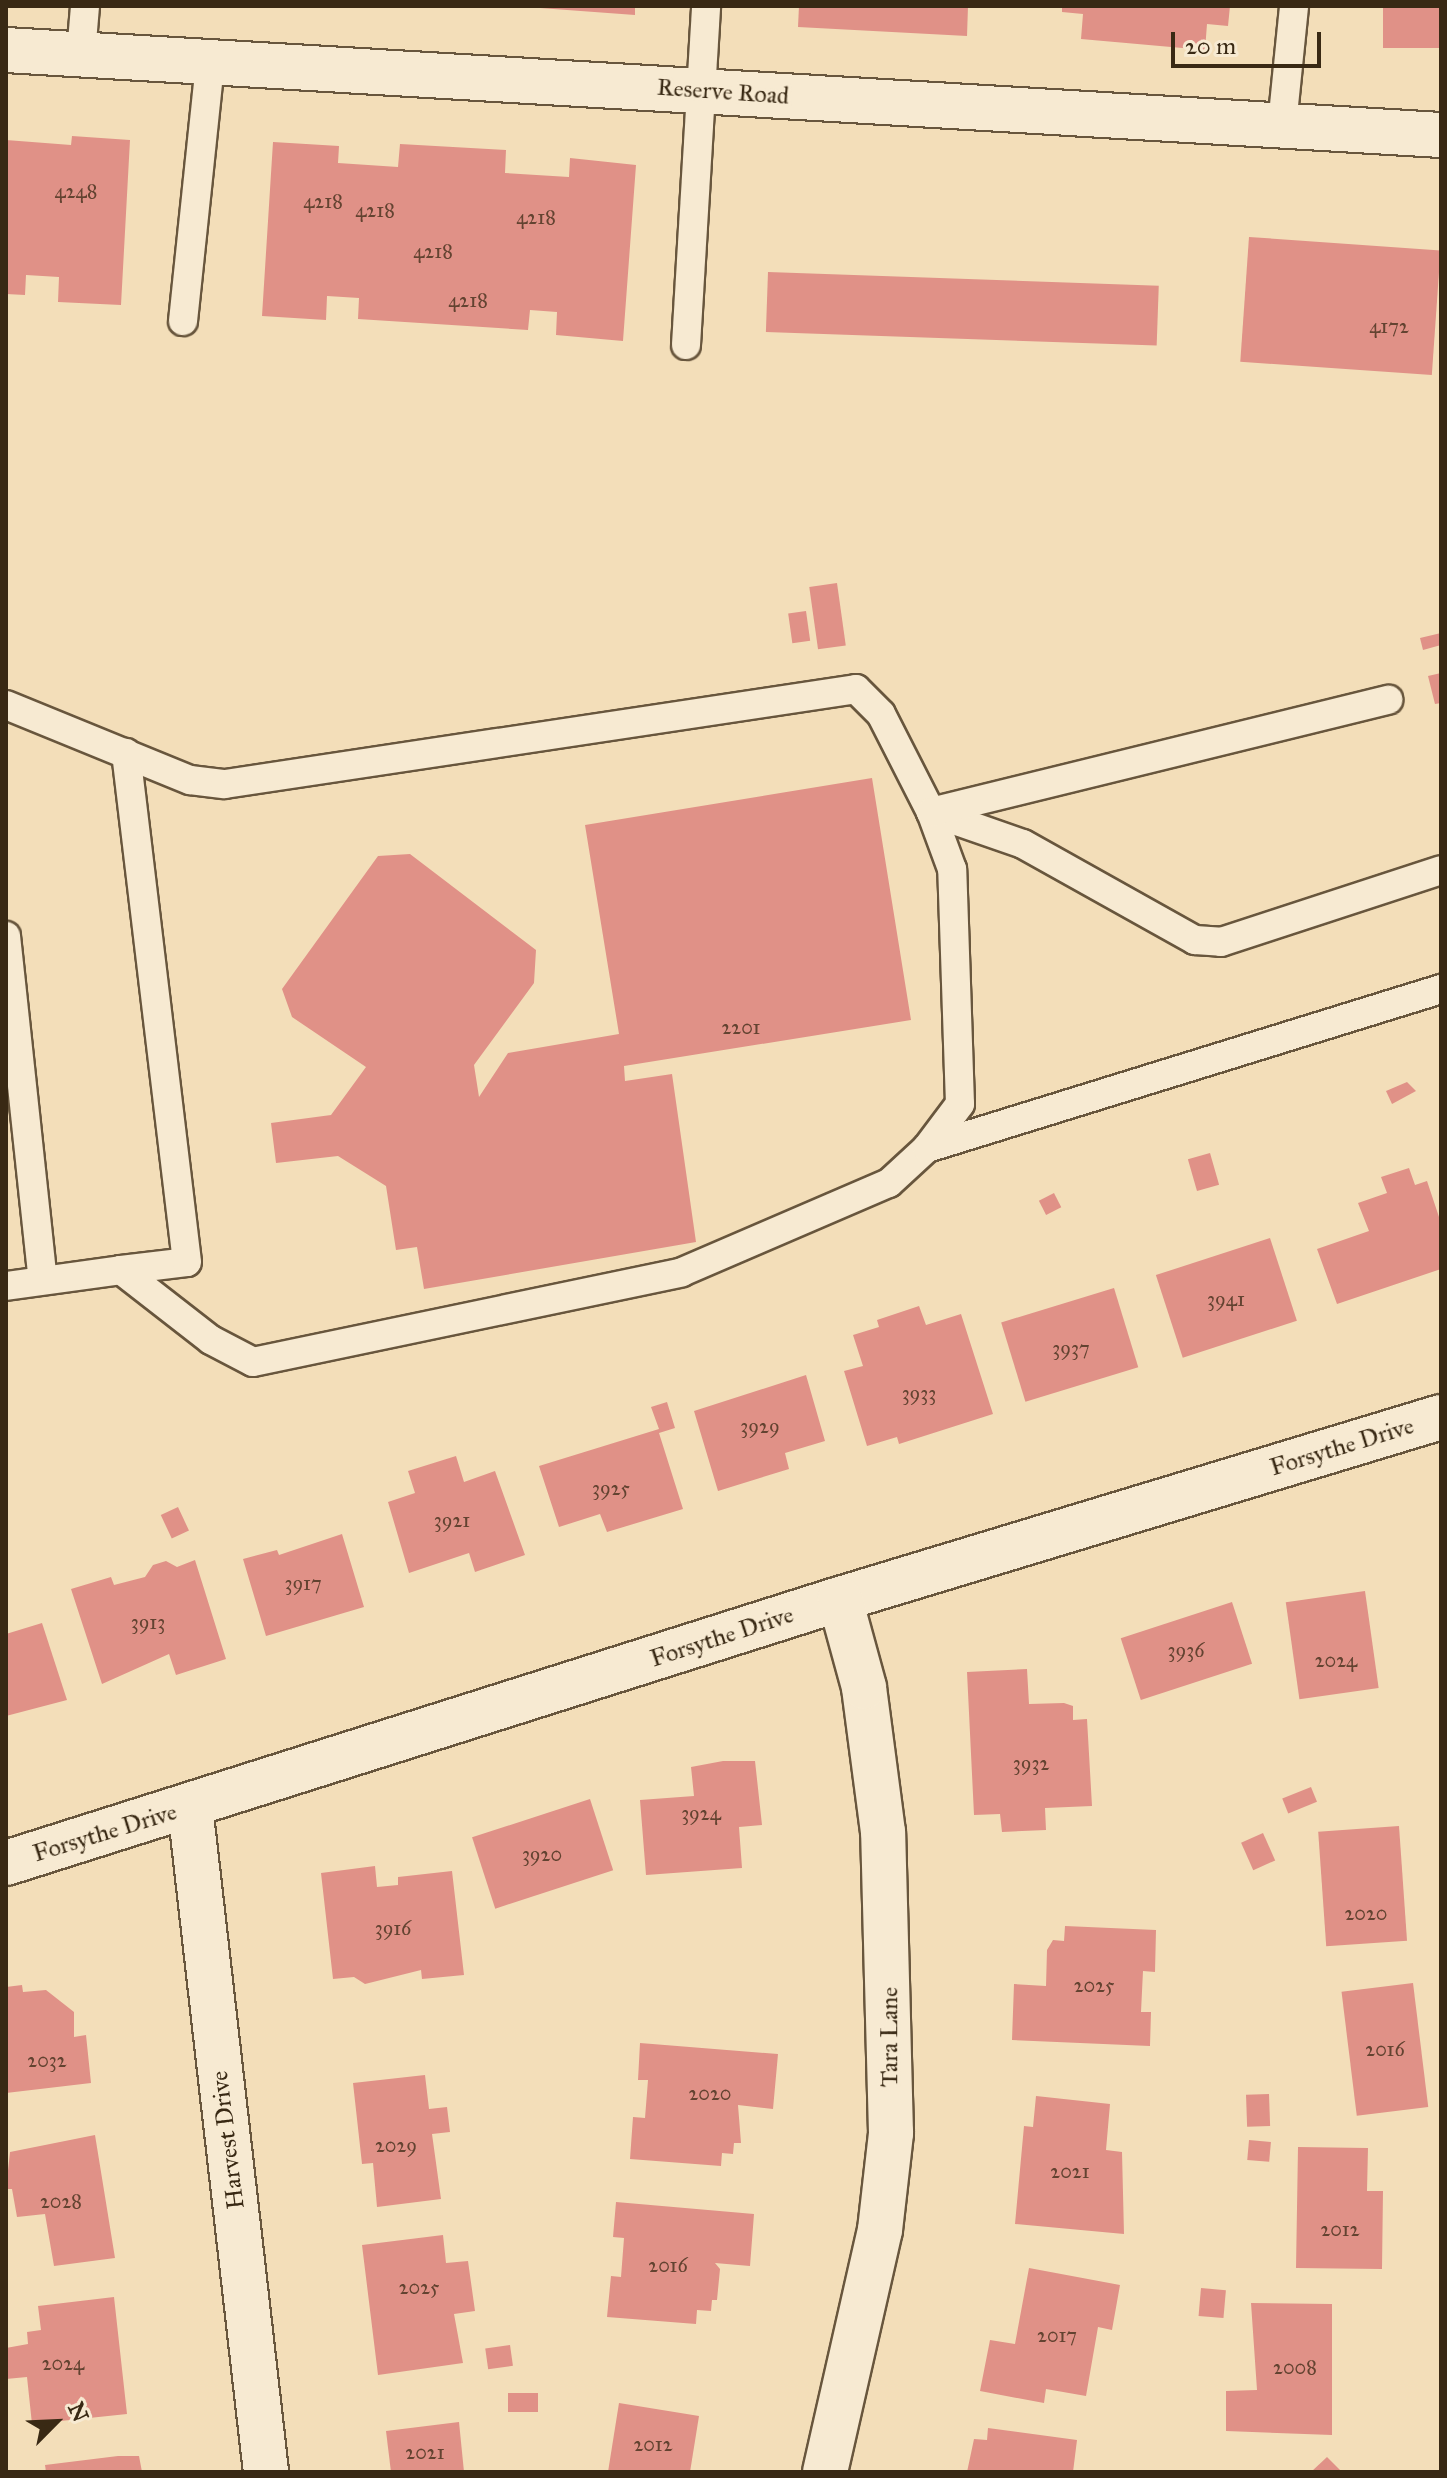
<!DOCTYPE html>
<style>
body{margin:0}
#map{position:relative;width:1447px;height:2478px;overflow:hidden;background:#f3deb9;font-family:"IM FELL Great Primer",serif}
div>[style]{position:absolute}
.building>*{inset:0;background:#e09187;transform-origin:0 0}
.roads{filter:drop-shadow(2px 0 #68563d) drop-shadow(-2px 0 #68563d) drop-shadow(0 2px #68563d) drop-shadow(0 -2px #68563d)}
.service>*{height:28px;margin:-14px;padding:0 14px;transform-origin:14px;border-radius:14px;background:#f7ead2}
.minor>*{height:44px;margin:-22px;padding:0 22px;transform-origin:22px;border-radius:22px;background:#f7ead2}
span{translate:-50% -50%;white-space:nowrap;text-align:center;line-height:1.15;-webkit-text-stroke:6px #f7ead2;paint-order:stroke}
.number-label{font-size:20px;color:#634331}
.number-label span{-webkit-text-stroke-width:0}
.street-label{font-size:24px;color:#392914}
.frame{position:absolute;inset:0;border:8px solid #392914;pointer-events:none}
.north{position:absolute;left:16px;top:2382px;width:80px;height:80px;-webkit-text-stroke:6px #f7ead2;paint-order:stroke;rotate:66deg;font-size:22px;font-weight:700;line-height:32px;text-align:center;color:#392914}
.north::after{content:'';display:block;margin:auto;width:28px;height:36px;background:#392914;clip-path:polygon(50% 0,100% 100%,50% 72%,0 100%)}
.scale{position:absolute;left:1171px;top:32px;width:150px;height:36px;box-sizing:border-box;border:4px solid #392914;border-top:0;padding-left:10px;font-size:24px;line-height:28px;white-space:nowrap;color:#392914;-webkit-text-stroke:6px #f7ead2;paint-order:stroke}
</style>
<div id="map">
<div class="building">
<div style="clip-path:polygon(541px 6px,635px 6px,635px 15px,540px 8px)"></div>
<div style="clip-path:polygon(799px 6px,968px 6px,967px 36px,798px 27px)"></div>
<div style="clip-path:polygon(1062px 6px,1230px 6px,1228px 26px,1207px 24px,1205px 50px,1081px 39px,1083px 14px,1062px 12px)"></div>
<div style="left:1383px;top:6px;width:58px;height:42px"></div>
<div style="clip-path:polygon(72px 136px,130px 140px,121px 305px,58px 302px,59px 277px,26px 275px,25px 295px,6px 294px,6px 140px,71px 145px)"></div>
<div style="clip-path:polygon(273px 142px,339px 146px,338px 163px,398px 167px,400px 144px,506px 150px,505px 173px,569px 177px,570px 158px,636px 165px,623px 341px,556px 335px,557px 312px,530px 310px,528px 330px,358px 319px,359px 298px,327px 296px,326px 320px,262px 316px)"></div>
<div style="left:1249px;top:237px;width:192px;height:125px;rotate:4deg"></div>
<div style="left:768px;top:272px;width:391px;height:60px;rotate:2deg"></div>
<div style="left:837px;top:583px;width:63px;height:28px;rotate:82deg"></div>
<div style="left:806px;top:611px;width:30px;height:18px;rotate:82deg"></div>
<div style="clip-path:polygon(1441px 633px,1441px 645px,1423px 650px,1420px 638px)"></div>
<div style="clip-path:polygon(1441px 673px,1441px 703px,1435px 704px,1428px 676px)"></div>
<div style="clip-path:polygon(872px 778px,911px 1020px,624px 1066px,625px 1081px,672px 1074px,696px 1242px,424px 1289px,417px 1247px,396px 1250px,386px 1186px,338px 1156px,276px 1163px,271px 1123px,331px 1115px,366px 1067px,292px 1017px,282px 989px,378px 856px,410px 854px,536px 950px,534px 983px,474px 1065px,479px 1097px,508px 1053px,619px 1034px,585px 825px)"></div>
<div style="clip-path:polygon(1407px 1082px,1416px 1091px,1392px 1104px,1386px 1091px)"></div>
<div style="left:1210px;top:1153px;width:33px;height:23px;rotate:74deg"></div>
<div style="clip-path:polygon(1409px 1168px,1415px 1185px,1427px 1181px,1441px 1223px,1441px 1269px,1337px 1304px,1317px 1249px,1369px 1231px,1358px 1203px,1387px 1193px,1381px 1177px)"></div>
<div style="left:1054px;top:1193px;width:16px;height:17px;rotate:63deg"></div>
<div style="left:1270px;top:1238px;width:87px;height:120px;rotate:72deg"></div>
<div style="left:1114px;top:1288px;width:83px;height:118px;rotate:73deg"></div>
<div style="clip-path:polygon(919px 1306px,926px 1325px,961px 1314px,993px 1414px,899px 1444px,897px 1437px,867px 1446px,844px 1371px,863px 1366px,853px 1335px,879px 1327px,877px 1320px)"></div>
<div style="clip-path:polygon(806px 1375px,825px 1441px,785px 1453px,789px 1469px,718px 1491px,694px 1411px)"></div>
<div style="clip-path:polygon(667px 1402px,675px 1428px,659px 1433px,683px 1509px,607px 1532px,600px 1514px,559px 1527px,539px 1466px,659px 1429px,651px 1407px)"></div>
<div style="clip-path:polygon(456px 1456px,464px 1482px,495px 1471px,525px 1555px,475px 1572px,469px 1553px,409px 1573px,388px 1502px,415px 1493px,408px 1471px)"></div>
<div style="left:178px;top:1507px;width:26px;height:19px;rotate:65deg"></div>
<div style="clip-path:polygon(342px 1534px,364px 1607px,266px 1636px,243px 1559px,277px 1550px,279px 1555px)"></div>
<div style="clip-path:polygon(195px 1560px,226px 1659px,176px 1675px,169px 1654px,102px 1684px,71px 1589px,111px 1577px,114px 1585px,145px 1577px,153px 1565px,166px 1561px,177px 1567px)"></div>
<div style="left:1365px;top:1591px;width:98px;height:80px;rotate:82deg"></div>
<div style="left:1232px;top:1602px;width:65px;height:117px;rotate:72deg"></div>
<div style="clip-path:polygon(42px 1623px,67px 1700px,6px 1716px,6px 1634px)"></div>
<div style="clip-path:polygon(1027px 1669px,1029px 1704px,1064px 1703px,1073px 1706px,1073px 1720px,1087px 1719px,1092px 1806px,1045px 1808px,1046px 1830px,1002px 1832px,1000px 1814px,974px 1815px,967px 1672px)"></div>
<div style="clip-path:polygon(723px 1761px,755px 1761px,762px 1825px,739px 1827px,742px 1868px,646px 1875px,640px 1800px,694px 1796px,691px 1767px)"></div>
<div style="left:1311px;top:1787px;width:16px;height:31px;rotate:68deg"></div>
<div style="left:590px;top:1799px;width:75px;height:124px;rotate:72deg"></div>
<div style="left:1399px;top:1826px;width:115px;height:81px;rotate:86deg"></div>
<div style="left:1263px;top:1833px;width:30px;height:24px;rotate:66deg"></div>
<div style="clip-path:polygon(375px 1866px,377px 1887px,398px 1885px,398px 1877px,452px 1871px,464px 1975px,422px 1979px,421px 1970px,365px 1984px,354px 1977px,333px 1979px,321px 1873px)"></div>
<div style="clip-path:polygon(1065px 1926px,1156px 1930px,1155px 1972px,1143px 1971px,1141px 2012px,1151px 2012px,1150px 2046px,1012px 2040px,1014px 1984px,1046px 1986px,1047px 1950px,1053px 1940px,1064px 1941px)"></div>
<div style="left:1413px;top:1983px;width:125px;height:72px;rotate:83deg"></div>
<div style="clip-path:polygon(22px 1985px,23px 1992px,46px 1990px,74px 2012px,74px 2037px,86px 2035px,91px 2083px,6px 2093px,6px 1987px)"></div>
<div style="clip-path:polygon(640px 2043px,778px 2054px,773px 2109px,738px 2105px,741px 2143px,734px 2143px,733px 2154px,722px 2153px,721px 2166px,630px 2159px,633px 2117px,645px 2118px,648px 2080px,638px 2080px)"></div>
<div style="clip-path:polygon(425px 2075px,429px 2109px,447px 2107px,450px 2132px,432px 2134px,441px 2199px,377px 2207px,373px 2163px,362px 2164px,353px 2083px)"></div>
<div style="left:1269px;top:2094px;width:32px;height:23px;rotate:88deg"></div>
<div style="clip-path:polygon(1036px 2096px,1110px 2104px,1106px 2150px,1122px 2152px,1124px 2234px,1015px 2224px,1024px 2126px,1033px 2127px)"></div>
<div style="clip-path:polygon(95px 2135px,115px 2258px,54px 2266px,45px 2214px,17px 2217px,12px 2189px,6px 2189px,10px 2152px)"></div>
<div style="left:1249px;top:2140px;width:22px;height:20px;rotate:5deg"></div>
<div style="clip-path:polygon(1298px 2147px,1368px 2148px,1367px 2191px,1383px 2191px,1382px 2269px,1296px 2268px)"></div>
<div style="clip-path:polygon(616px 2202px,754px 2214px,750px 2266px,715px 2263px,720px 2269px,717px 2300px,712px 2300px,711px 2311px,697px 2310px,696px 2324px,607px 2317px,611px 2276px,621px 2277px,624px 2238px,613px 2237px)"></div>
<div style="clip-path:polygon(443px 2235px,446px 2263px,468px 2261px,475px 2311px,454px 2314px,463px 2363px,378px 2375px,362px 2245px)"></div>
<div style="clip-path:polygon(1029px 2268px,1120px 2285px,1112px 2330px,1098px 2327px,1086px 2396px,1046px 2389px,1044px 2403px,980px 2391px,990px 2340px,1015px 2344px)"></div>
<div style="left:1201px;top:2288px;width:25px;height:28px;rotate:5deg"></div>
<div style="clip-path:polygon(114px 2297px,127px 2414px,32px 2424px,27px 2377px,6px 2379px,6px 2348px,28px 2344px,27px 2332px,41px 2330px,38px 2306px)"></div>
<div style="clip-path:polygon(1251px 2303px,1332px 2304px,1332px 2435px,1226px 2431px,1226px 2391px,1257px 2390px)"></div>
<div style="left:510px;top:2345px;width:21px;height:25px;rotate:82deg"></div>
<div style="left:538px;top:2393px;width:19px;height:30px;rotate:90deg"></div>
<div style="clip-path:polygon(619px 2403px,699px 2416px,690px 2472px,608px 2472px)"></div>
<div style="clip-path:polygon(459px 2422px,464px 2472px,391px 2472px,386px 2431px)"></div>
<div style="clip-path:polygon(988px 2428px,1077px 2440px,1073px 2472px,967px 2472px,974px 2439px,987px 2440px)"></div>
<div style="clip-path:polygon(118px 2456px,139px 2456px,142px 2472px,46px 2472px,45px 2465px)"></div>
<div style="clip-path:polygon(1327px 2457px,1342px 2472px,1311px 2472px)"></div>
</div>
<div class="roads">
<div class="service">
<div style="left:81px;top:54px;width:48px;rotate:-85.2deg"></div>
<div style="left:1282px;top:125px;width:120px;rotate:-84.2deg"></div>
<div style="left:183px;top:321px;width:260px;rotate:-84deg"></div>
<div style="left:686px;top:345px;width:340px;rotate:-86.6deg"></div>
<div style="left:6px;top:705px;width:199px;rotate:22.2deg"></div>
<div style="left:190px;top:780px;width:35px;rotate:7deg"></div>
<div style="left:225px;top:784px;width:638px;rotate:-8.56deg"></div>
<div style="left:856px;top:689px;width:35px;rotate:45deg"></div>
<div style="left:881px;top:714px;width:110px;rotate:63deg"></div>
<div style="left:931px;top:812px;width:97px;rotate:19.2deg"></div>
<div style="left:1023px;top:844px;width:197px;rotate:29.2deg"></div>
<div style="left:1195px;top:940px;width:26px;rotate:4deg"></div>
<div style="left:1221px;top:942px;width:231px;rotate:-18.1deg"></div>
<div style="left:6px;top:936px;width:346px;rotate:83.9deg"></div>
<div style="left:927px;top:1148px;width:55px;rotate:-53.1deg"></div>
<div style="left:960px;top:1104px;width:235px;rotate:-91.9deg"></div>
<div style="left:952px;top:869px;width:61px;rotate:-110.2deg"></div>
<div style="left:931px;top:812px;width:471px;rotate:-13.8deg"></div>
<div style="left:121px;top:1270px;width:66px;rotate:-6.9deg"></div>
<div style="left:187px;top:1262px;width:513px;rotate:-96.83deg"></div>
<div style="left:6px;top:1286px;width:116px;rotate:-7.9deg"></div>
<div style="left:121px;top:1270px;width:114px;rotate:37.9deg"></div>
<div style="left:211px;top:1340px;width:47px;rotate:27.6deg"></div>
<div style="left:253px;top:1362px;width:438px;rotate:-11.8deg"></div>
<div style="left:682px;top:1272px;width:225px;rotate:-23.3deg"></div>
<div style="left:889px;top:1183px;width:52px;rotate:-42.6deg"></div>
<div style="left:927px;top:1148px;width:538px;rotate:-17.19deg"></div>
</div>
<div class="minor">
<div style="left:6px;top:50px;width:1438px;rotate:3.39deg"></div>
<div style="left:190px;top:1807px;width:669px;rotate:83.48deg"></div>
<div style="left:6px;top:1863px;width:875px;rotate:-17.57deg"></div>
<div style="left:840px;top:1599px;width:628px;rotate:-16.85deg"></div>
<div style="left:825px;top:2472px;width:248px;rotate:-77.2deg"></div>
<div style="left:880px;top:2230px;width:98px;rotate:-83.5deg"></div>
<div style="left:891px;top:2133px;width:301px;rotate:-91.5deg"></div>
<div style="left:883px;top:1832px;width:146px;rotate:-97.5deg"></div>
<div style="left:864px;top:1687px;width:91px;rotate:-105.3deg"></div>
</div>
</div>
<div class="number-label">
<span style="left:76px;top:191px">4248</span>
<span style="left:323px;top:201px">4218</span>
<span style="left:375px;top:210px">4218</span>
<span style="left:536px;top:217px">4218</span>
<span style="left:433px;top:251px">4218</span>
<span style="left:468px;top:300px">4218</span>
<span style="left:1389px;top:326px">4172</span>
<span style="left:741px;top:1027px">2201</span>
<span style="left:1226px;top:1299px">3941</span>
<span style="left:1071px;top:1348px">3937</span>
<span style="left:919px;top:1393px">3933</span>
<span style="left:760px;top:1426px">3929</span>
<span style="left:611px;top:1488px">3925</span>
<span style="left:452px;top:1520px">3921</span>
<span style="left:303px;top:1583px">3917</span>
<span style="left:148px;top:1622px">3913</span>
<span style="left:1186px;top:1650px">3936</span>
<span style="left:1336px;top:1660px">2024</span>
<span style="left:1031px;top:1763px">3932</span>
<span style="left:701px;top:1813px">3924</span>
<span style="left:542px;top:1854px">3920</span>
<span style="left:1366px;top:1913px">2020</span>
<span style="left:393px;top:1928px">3916</span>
<span style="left:1094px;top:1985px">2025</span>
<span style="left:1385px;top:2049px">2016</span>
<span style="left:47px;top:2060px">2032</span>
<span style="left:710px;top:2093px">2020</span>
<span style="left:396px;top:2145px">2029</span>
<span style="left:1070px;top:2171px">2021</span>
<span style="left:61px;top:2201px">2028</span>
<span style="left:1340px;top:2229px">2012</span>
<span style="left:668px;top:2265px">2016</span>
<span style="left:419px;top:2287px">2025</span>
<span style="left:1057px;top:2335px">2017</span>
<span style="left:63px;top:2363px">2024</span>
<span style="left:1295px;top:2367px">2008</span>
<span style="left:653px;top:2444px">2012</span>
<span style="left:425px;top:2452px">2021</span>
</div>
<div class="street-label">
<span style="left:723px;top:92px;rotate:4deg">Reserve Road</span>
<span style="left:1342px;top:1447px;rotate:-17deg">Forsythe Drive</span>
<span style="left:722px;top:1637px;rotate:-18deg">Forsythe Drive</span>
<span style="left:105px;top:1833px;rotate:-17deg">Forsythe Drive</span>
<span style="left:890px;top:2037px;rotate:-90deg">Tara Lane</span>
<span style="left:228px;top:2140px;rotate:-97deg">Harvest Drive</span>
</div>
<div class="frame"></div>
<div class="north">N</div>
<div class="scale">20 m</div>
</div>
